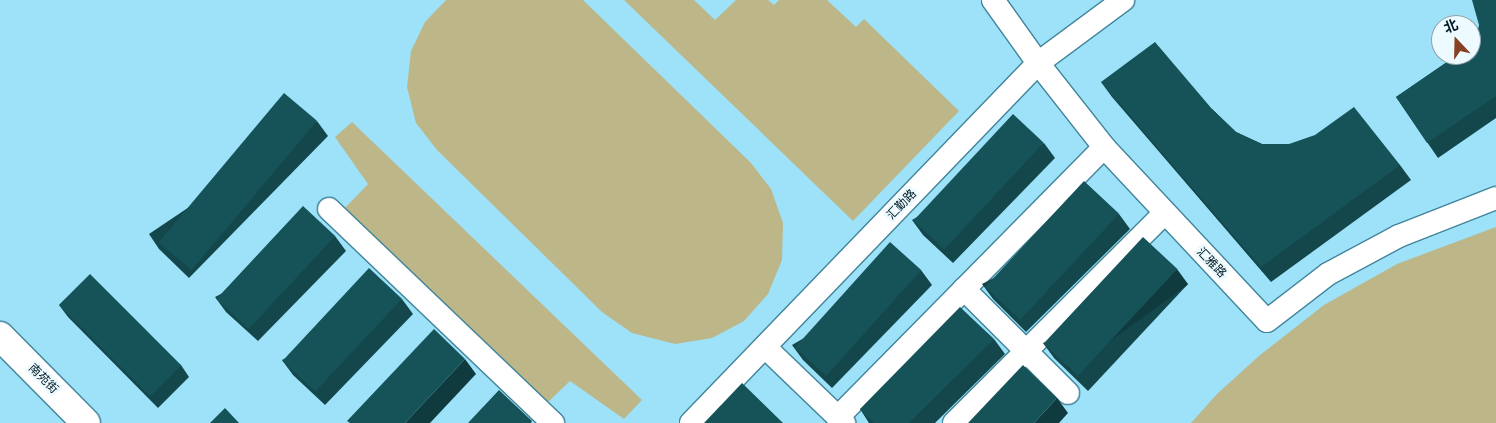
<!DOCTYPE html>
<meta charset="utf-8">
<style>
body{margin:0}
#map{position:relative;width:1496px;height:423px;overflow:hidden;background:#9ee2fa;font-family:Signika,"Noto Sans SC",sans-serif}
div>[style]{position:absolute}
.green>*{inset:0;background:#bcb688}
.roads{filter:drop-shadow(1px 0 #42859b) drop-shadow(-1px 0 #42859b) drop-shadow(0 1px #42859b) drop-shadow(0 -1px #42859b)}
.minor>*{height:22px;margin:-11px;padding:0 11px;transform-origin:11px;border-radius:11px;background:#fff}
.major>*{height:28px;margin:-14px;padding:0 14px;transform-origin:14px;border-radius:14px;background:#fff}
.wall>*{inset:0;background:#13474c}
.shaded-wall>*{inset:0;background:#0f3a3e;transform-origin:0 0}
.building>*{inset:0;background:#165358;transform-origin:0 0}
span{translate:-50% -50%;white-space:nowrap;text-align:center;line-height:1.15;-webkit-text-stroke:5px #edfaff;paint-order:stroke}
.street-label{font-size:12px;color:#001b24}
.north{position:absolute;left:1431px;top:15px;width:50px;height:50px;box-sizing:border-box;background:#edfaff;border:1px solid #8ea1a7;border-radius:50%;rotate:339deg;font-size:14px;font-weight:700;line-height:20px;text-align:center;color:#001b24}
.north::after{content:'';display:block;margin:auto;width:18px;height:22px;background:#894123;clip-path:polygon(50% 0,100% 100%,50% 72%,0 100%)}
</style>
<div id="map">
<div class="green">
<div style="clip-path:polygon(446px 0,583px 0,751px 163px,771px 189px,783px 223px,782px 260px,768px 294px,744px 321px,712px 338px,675px 344px,632px 333px,602px 312px,437px 150px,416px 123px,407px 87px,411px 51px,425px 22px)"></div>
<div style="clip-path:polygon(624px 0,694px 0,715px 20px,736px 0,768px 0,774px 5px,779px 0,827px 0,856px 27px,864px 19px,959px 111px,853px 221px)"></div>
<div style="clip-path:polygon(352px 122px,642px 400px,624px 419px,570px 381px,546px 404px,344px 209px,368px 184px,335px 137px)"></div>
<div style="clip-path:polygon(1496px 227px,1496px 423px,1191px 423px,1217px 394px,1260px 355px,1324px 305px,1397px 264px)"></div>
</div>
<div class="roads">
<div class="minor">
<div style="left:993px;top:0;width:77px;rotate:54.5deg"></div>
<div style="left:1038px;top:63px;width:107px;rotate:51.8deg"></div>
<div style="left:1104px;top:147px;width:238px;rotate:46.9deg"></div>
<div style="left:1267px;top:321px;width:77px;rotate:-37.6deg"></div>
<div style="left:1328px;top:274px;width:81px;rotate:-28.2deg"></div>
<div style="left:1399px;top:236px;width:104px;rotate:-21.4deg"></div>
<div style="left:329px;top:209px;width:310px;rotate:43.7deg"></div>
<div style="left:964px;top:289px;width:147px;rotate:45deg"></div>
<div style="left:765px;top:347px;width:110px;rotate:43.9deg"></div>
<div style="left:838px;top:417px;width:379px;rotate:-45.4deg"></div>
<div style="left:691px;top:423px;width:500px;rotate:-46.05deg"></div>
<div style="left:1038px;top:63px;width:106px;rotate:-36.5deg"></div>
<div style="left:954px;top:423px;width:296px;rotate:-44.9deg"></div>
</div>
<div class="major">
<div style="left:0;top:336px;width:122px;rotate:45.3deg"></div>
</div>
</div>
<div class="wall">
<div style="clip-path:polygon(1496px 0,1496px 118px,1438px 158px,1396px 97px,1475px 43px)"></div>
<div style="clip-path:polygon(1101px 82px,1212px 109px,1236px 132px,1262px 144px,1400px 165px,1411px 180px,1271px 282px,1112px 97px)"></div>
<div style="clip-path:polygon(317px 121px,328px 136px,189px 278px,159px 249px,149px 234px)"></div>
<div style="clip-path:polygon(1044px 143px,1055px 158px,953px 263px,923px 235px,912px 220px)"></div>
<div style="clip-path:polygon(1119px 214px,1130px 229px,1026px 332px,993px 299px,982px 284px)"></div>
<div style="clip-path:polygon(335px 236px,346px 251px,258px 341px,226px 312px,215px 297px)"></div>
<div style="clip-path:polygon(921px 270px,932px 285px,832px 388px,803px 360px,792px 345px)"></div>
<div style="clip-path:polygon(1188px 284px,1088px 391px,1054px 358px,1043px 343px)"></div>
<div style="clip-path:polygon(402px 299px,413px 314px,325px 405px,293px 375px,282px 360px)"></div>
<div style="clip-path:polygon(59px 305px,181px 365px,189px 377px,158px 408px,68px 317px)"></div>
<div style="clip-path:polygon(994px 339px,1005px 354px,935px 423px,869px 423px,860px 409px)"></div>
</div>
<div class="shaded-wall">
<div style="left:1177px;top:269px;width:19px;height:146px;rotate:54deg"></div>
<div style="clip-path:polygon(465px 359px,476px 374px,430px 423px,405px 423px)"></div>
<div style="clip-path:polygon(1057px 398px,1068px 413px,1059px 423px,1034px 423px)"></div>
</div>
<div class="building">
<div style="clip-path:polygon(1472px 0,1496px 0,1496px 96px,1427px 143px,1396px 97px,1457px 55px,1471px 55px,1471px 45px,1475px 43px,1479px 25px)"></div>
<div style="clip-path:polygon(1155px 42px,1212px 109px,1236px 132px,1262px 144px,1289px 144px,1315px 135px,1354px 107px,1400px 165px,1261px 267px,1101px 82px)"></div>
<div style="left:284px;top:93px;width:43px;height:195px;rotate:40deg"></div>
<div style="left:1013px;top:114px;width:42px;height:146px;rotate:43deg"></div>
<div style="left:1084px;top:181px;width:48px;height:145px;rotate:43deg"></div>
<div style="left:303px;top:206px;width:44px;height:127px;rotate:43deg"></div>
<div style="left:1143px;top:237px;width:47px;height:146px;rotate:43deg"></div>
<div style="left:890px;top:242px;width:42px;height:142px;rotate:42deg"></div>
<div style="left:369px;top:268px;width:45px;height:127px;rotate:43deg"></div>
<div style="left:90px;top:274px;width:129px;height:44px;rotate:45deg"></div>
<div style="clip-path:polygon(960px 307px,994px 339px,909px 423px,874px 423px,860px 409px)"></div>
<div style="clip-path:polygon(434px 329px,465px 359px,405px 423px,350px 423px,347px 421px)"></div>
<div style="clip-path:polygon(1023px 365px,1057px 398px,1034px 423px,968px 423px)"></div>
<div style="clip-path:polygon(742px 383px,783px 423px,704px 423px)"></div>
<div style="clip-path:polygon(499px 390px,532px 421px,531px 423px,468px 423px)"></div>
<div style="clip-path:polygon(225px 408px,239px 423px,210px 423px)"></div>
</div>
<div class="street-label">
<span style="left:902px;top:205px;rotate:-46deg">汇勤路</span>
<span style="left:1211px;top:263px;rotate:46deg">汇雅路</span>
<span style="left:43px;top:379px;rotate:45deg">南苑街</span>
</div>
<div class="north">北</div>
</div>
